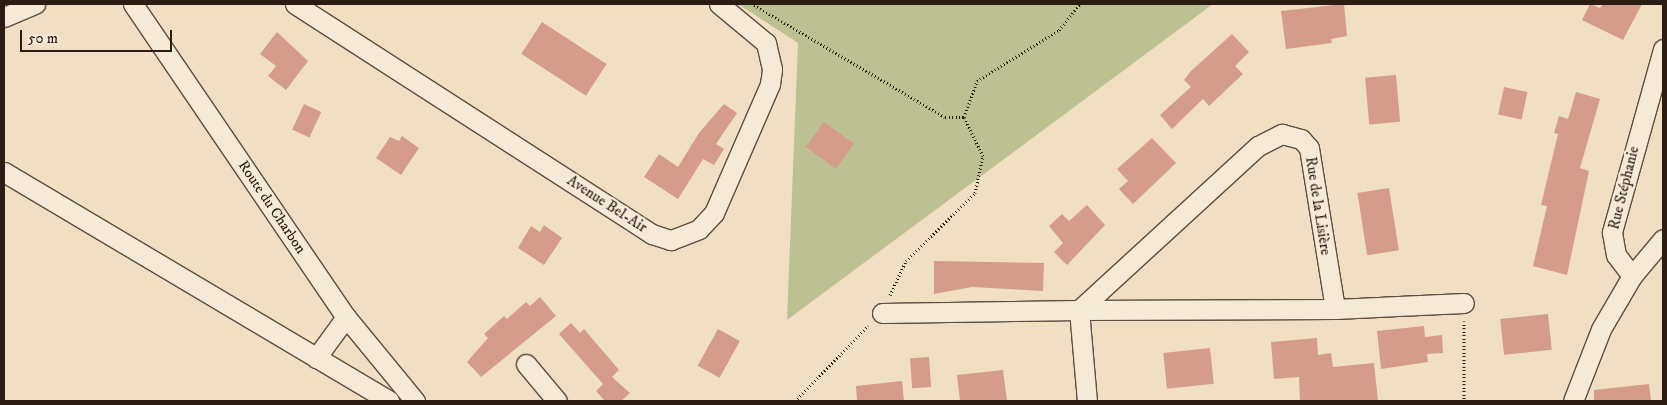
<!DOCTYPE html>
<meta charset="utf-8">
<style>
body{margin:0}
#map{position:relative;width:1667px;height:405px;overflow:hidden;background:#f0dfc3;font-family:"IM FELL DW Pica",serif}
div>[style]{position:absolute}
.green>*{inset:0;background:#bdc191}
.building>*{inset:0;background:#d59c89;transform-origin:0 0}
.path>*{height:3px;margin-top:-1.5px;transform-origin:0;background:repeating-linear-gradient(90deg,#2c1d13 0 1px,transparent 0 3.5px)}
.roads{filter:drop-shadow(1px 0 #5d4e3f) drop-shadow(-1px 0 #5d4e3f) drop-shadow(0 1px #5d4e3f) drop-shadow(0 -1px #5d4e3f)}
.minor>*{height:19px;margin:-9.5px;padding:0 9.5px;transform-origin:9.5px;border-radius:9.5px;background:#f5ead8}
span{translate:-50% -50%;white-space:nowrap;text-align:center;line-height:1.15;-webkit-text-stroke:4.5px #f5ead8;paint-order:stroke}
.street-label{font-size:15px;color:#2c1d13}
.frame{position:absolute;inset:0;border:5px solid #2c1d13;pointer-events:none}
.scale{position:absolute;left:20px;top:30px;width:152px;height:22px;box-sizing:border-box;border:2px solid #2c1d13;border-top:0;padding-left:6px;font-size:15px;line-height:18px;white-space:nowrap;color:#2c1d13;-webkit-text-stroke:4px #f5ead8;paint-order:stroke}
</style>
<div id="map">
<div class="green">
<div style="clip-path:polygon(738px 4px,1213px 4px,787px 320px,798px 43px)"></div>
</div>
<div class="building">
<div style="clip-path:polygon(1344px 4px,1347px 36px,1331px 39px,1332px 43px,1286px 49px,1281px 11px)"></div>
<div style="clip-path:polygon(1590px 4px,1600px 8px,1603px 4px,1642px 4px,1623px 40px,1582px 20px)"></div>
<div style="left:542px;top:22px;width:77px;height:38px;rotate:33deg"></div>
<div style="clip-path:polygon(277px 32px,308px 61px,286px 90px,268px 76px,276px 66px,260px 54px)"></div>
<div style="clip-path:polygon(1232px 34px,1249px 52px,1235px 66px,1243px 74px,1209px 106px,1203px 99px,1172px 129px,1160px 115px,1191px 87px,1184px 80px,1191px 71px)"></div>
<div style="left:1396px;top:75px;width:47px;height:31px;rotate:85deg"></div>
<div style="left:1504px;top:87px;width:24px;height:28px;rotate:12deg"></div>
<div style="clip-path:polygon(1576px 92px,1600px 99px,1580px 168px,1589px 171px,1567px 275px,1533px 266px,1547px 206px,1541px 205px,1558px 134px,1554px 133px,1559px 116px,1568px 119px)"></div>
<div style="left:304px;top:104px;width:19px;height:28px;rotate:25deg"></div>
<div style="clip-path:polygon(724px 104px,737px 113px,716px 144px,724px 149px,714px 165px,703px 159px,678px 199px,644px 177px,659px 154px,678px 167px,699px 133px)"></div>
<div style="left:824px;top:122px;width:37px;height:31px;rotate:36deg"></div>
<div style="clip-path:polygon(402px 136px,419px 148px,401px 175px,376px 158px,390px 137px,399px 141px)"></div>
<div style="clip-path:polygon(1152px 138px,1176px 163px,1133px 204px,1119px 189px,1128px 181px,1117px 169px)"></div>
<div style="left:1389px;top:188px;width:63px;height:32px;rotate:81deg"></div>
<div style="clip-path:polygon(1087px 205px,1105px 225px,1067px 265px,1054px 252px,1063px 243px,1049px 226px,1062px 214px,1069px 221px)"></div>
<div style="clip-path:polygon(544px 225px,562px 238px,544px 265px,518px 248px,531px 226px,540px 232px)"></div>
<div style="clip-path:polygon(934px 261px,1044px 263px,1043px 291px,972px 287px,934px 294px)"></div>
<div style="clip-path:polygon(540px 297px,556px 316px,481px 377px,467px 362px,488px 338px,484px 334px,504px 316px,507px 319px,526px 302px,530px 306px)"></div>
<div style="left:1548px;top:314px;width:36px;height:48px;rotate:84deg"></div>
<div style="clip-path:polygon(571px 323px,580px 333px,584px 329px,619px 370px,612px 377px,630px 393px,621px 401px,605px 401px,596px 391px,603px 384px,559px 334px)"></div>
<div style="clip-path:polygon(1424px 326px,1425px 337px,1442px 335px,1443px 353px,1427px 354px,1428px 362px,1381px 369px,1377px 331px)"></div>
<div style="left:718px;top:329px;width:25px;height:42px;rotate:29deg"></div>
<div style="clip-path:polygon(1317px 338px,1318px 355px,1331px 353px,1333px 367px,1374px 363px,1378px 401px,1300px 401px,1299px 377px,1274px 379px,1271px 342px)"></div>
<div style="left:1210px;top:348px;width:36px;height:47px;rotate:84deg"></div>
<div style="left:929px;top:357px;width:30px;height:19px;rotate:86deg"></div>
<div style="clip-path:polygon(1003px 370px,1007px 401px,960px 401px,957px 375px)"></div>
<div style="clip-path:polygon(902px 381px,904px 401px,857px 401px,856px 386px)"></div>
<div style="clip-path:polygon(1649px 384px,1651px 401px,1594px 401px,1594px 390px)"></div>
</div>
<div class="path">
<div style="left:754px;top:5px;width:221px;rotate:30.4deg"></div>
<div style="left:945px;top:117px;width:19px"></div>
<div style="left:964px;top:117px;width:38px;rotate:-70deg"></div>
<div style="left:977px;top:81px;width:97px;rotate:-31.9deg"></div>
<div style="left:1059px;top:30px;width:33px;rotate:-51deg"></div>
<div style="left:890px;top:295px;width:38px;rotate:-65deg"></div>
<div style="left:906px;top:261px;width:97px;rotate:-44.6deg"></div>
<div style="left:975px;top:193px;width:38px;rotate:-78deg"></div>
<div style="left:983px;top:156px;width:43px;rotate:-116deg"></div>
<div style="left:1464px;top:321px;width:80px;rotate:90deg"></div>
<div style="left:795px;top:401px;width:105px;rotate:-45.8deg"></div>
</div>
<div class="roads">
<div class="minor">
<div style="left:133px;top:4px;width:379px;rotate:55.8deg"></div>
<div style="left:346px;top:317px;width:109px;rotate:50.6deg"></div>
<div style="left:295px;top:4px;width:425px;rotate:32.8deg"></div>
<div style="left:652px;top:234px;width:20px;rotate:18deg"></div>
<div style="left:671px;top:240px;width:30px;rotate:-21deg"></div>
<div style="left:699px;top:229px;width:22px;rotate:-47deg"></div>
<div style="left:714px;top:213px;width:141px;rotate:-66.5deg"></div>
<div style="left:770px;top:84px;width:15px;rotate:-82deg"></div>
<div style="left:772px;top:69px;width:27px;rotate:-103deg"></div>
<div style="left:766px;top:43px;width:61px;rotate:-140.3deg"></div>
<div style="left:4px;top:17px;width:34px;rotate:-23deg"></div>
<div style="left:4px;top:172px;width:448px;rotate:30.7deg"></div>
<div style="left:1632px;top:276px;width:48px;rotate:-50deg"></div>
<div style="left:1335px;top:309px;width:129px;rotate:-2.7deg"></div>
<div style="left:882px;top:313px;width:197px;rotate:-0.9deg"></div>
<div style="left:1079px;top:310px;width:243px;rotate:-42.5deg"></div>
<div style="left:1258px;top:146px;width:27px;rotate:-27deg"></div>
<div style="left:1282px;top:134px;width:20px;rotate:15deg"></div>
<div style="left:1301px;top:139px;width:12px;rotate:48deg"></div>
<div style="left:1309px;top:148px;width:163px;rotate:80.8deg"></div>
<div style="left:1335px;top:309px;width:256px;rotate:179.8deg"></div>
<div style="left:1079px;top:310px;width:91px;rotate:85deg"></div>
<div style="left:316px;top:358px;width:51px;rotate:-53.8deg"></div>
<div style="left:526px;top:364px;width:48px;rotate:50deg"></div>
<div style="left:1573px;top:401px;width:77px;rotate:-68.7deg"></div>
<div style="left:1601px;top:329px;width:61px;rotate:-59.7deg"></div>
<div style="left:1632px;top:276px;width:26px;rotate:-127deg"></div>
<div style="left:1616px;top:255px;width:23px;rotate:-100deg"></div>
<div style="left:1612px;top:232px;width:190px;rotate:-74.4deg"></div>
</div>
</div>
<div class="street-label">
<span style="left:1624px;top:188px;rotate:-76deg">Rue Stéphanie</span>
<span style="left:607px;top:204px;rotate:33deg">Avenue Bel-Air</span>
<span style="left:1318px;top:206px;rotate:81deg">Rue de la Lisière</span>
<span style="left:272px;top:207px;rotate:56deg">Route du Charbon</span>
</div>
<div class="frame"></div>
<div class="scale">50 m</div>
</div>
